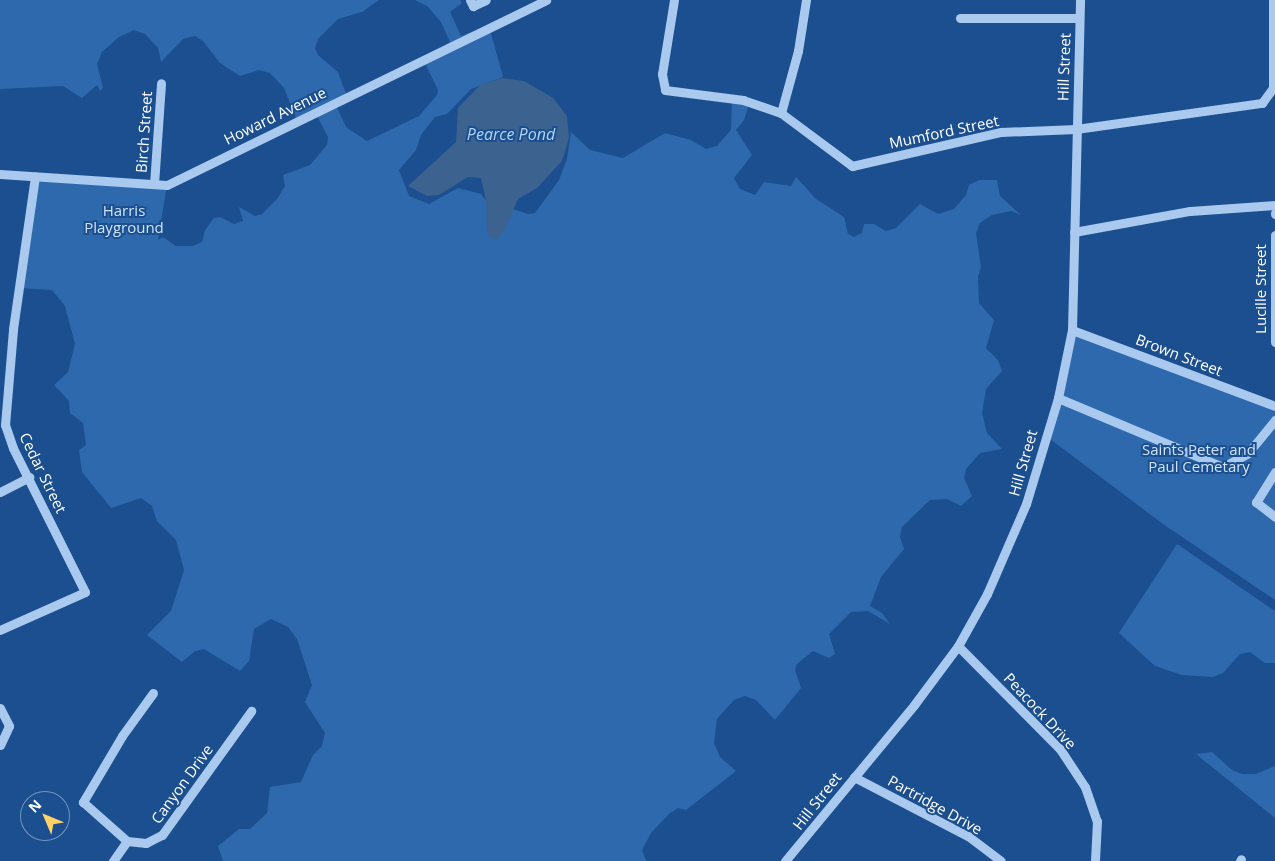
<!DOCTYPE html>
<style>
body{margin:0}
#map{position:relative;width:1275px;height:861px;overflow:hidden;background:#1b4f8f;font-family:"Open Sans",sans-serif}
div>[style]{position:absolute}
.green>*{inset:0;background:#2e69ad}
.water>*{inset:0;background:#3c6290}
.minor>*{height:9px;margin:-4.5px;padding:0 4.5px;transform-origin:4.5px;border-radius:4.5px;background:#a9c9ee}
span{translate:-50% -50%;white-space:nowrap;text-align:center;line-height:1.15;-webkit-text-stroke:4px #1b4f8f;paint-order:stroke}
.street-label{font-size:15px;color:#fff}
.park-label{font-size:15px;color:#cfe3fa}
.water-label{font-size:16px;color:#b5d3f5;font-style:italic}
.north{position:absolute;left:20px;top:791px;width:50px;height:50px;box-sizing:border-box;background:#1b4f8f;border:1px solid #7695bc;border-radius:50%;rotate:315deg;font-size:14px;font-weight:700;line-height:20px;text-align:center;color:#fff}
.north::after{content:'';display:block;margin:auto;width:18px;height:22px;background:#ffd166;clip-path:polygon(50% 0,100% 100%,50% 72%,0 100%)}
</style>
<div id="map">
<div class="green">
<div style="clip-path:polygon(0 0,379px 0,362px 12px,338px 19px,318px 39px,315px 48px,318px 55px,338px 72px,346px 94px,335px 103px,346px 127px,367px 141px,419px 116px,437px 95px,438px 90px,423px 59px,450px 42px,441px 22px,427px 6px,415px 0,460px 0,462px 3px,450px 12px,461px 36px,489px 26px,503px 77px,471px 89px,447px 114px,435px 117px,421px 135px,416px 150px,399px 170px,409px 196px,429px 204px,458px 188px,481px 194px,496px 213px,513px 209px,528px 214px,535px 213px,559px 180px,567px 159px,571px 132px,590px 150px,623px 158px,665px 133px,691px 140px,706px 149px,717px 146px,731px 130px,732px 100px,750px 101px,744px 120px,736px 130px,752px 155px,734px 178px,740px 189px,755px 195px,764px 182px,791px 186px,796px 177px,816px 199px,844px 217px,848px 234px,854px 237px,862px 233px,864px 224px,874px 224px,886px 231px,896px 228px,920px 204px,938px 214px,954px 209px,966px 195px,969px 185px,979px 180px,997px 180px,1000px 196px,1021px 215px,1011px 211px,992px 215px,980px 223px,976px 233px,981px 267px,978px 277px,979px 303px,994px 320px,986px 348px,998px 360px,1002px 371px,986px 389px,982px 413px,987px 433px,1002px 449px,980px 453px,966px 469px,964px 478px,972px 496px,961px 506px,947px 499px,930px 500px,902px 527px,900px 537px,904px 549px,881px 577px,870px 606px,882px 613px,890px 624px,868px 611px,851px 612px,829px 634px,835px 654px,829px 658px,813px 651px,797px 664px,795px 670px,801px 688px,775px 720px,756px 700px,745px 696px,734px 700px,717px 719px,714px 743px,720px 757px,736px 771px,686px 810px,678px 808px,670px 813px,651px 833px,642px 850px,646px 861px,223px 861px,218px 846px,239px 829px,250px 829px,267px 813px,270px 787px,301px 782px,313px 755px,322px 746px,325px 733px,305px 702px,312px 685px,297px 639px,288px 627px,271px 619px,254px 629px,249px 661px,240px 671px,204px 649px,195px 651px,182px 662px,147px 635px,171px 611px,184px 570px,176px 540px,157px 521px,152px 506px,141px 498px,111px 508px,82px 472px,79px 450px,86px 445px,83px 423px,70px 413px,69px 401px,54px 385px,68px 372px,75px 344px,65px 306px,52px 290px,20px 288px,35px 178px,167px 185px,158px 240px,163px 237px,176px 246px,193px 246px,202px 242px,205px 230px,214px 218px,220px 217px,234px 224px,243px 221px,239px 207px,255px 216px,262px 214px,277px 199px,285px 186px,283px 175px,310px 165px,327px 145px,328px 137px,315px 112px,296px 118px,284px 88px,270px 73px,259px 70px,240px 76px,220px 63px,203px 41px,195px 36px,183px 39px,161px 62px,158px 48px,145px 34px,134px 30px,119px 37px,102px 52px,97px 64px,103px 88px,100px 91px,97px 85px,82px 98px,63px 86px,0 89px)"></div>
<div style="clip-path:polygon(1072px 330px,1275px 406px,1275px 600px,1163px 524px,1046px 436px)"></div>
<div style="clip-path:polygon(1177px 544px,1275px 611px,1275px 663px,1265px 663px,1250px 652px,1240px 654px,1223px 673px,1213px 677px,1182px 675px,1155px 666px,1119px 633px)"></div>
<div style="clip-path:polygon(1212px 752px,1232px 770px,1242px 774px,1256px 774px,1275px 766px,1275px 818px,1196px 754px)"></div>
</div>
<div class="water">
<div style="clip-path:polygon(502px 78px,524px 81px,553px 98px,567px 116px,569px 138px,562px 161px,537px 188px,518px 199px,504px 232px,495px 240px,487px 234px,486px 200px,481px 178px,468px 177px,439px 195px,427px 196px,408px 186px,456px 142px,458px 108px,480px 85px)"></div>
</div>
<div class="minor">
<div style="left:470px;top:0;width:7px;rotate:63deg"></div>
<div style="left:473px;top:6px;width:14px;rotate:-25deg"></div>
<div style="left:674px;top:0;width:75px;rotate:99.2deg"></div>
<div style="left:662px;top:74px;width:16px;rotate:79deg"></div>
<div style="left:665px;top:90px;width:79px;rotate:7.3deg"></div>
<div style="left:743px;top:100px;width:40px;rotate:18.9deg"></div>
<div style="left:781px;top:113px;width:89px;rotate:36.7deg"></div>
<div style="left:852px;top:166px;width:153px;rotate:-12.9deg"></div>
<div style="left:1001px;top:132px;width:75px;rotate:-2.3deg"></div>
<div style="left:1076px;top:129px;width:188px;rotate:-8deg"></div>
<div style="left:1262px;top:103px;width:19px;rotate:-54deg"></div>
<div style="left:1273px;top:88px;width:88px;rotate:-90deg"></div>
<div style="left:960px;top:18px;width:119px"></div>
<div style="left:781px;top:113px;width:64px;rotate:-74.7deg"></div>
<div style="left:798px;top:51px;width:52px;rotate:-81.1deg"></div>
<div style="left:0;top:174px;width:167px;rotate:3.8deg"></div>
<div style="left:167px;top:185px;width:422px;rotate:-26deg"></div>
<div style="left:154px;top:184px;width:101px;rotate:-86deg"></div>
<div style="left:1275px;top:213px;width:1px;rotate:90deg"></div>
<div style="left:1074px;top:232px;width:118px;rotate:-10.3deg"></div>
<div style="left:1190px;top:211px;width:85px;rotate:-4deg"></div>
<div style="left:1275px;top:235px;width:107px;rotate:90deg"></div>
<div style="left:1072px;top:330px;width:217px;rotate:20.5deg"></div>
<div style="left:1058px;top:398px;width:179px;rotate:22.7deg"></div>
<div style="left:1223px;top:467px;width:29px;rotate:-29deg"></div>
<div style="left:1248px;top:453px;width:43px;rotate:-50.7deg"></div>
<div style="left:1275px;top:472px;width:36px;rotate:122deg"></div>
<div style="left:1256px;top:502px;width:24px;rotate:38deg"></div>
<div style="left:0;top:492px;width:33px;rotate:-27deg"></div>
<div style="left:0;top:630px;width:93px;rotate:-24.1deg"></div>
<div style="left:85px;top:592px;width:161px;rotate:-116.6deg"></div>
<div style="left:13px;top:448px;width:24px;rotate:-109deg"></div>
<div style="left:5px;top:425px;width:96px;rotate:-85.2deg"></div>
<div style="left:13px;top:329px;width:154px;rotate:-81.8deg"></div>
<div style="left:958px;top:646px;width:145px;rotate:45.3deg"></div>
<div style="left:1060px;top:749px;width:45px;rotate:56.7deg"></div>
<div style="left:1085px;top:787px;width:36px;rotate:71deg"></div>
<div style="left:1097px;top:821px;width:40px;rotate:92.9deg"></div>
<div style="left:153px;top:693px;width:53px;rotate:125.8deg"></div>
<div style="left:122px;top:736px;width:77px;rotate:120.6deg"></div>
<div style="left:83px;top:802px;width:59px;rotate:41.6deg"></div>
<div style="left:127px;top:841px;width:19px;rotate:6deg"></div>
<div style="left:146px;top:843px;width:18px;rotate:-27deg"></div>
<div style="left:162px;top:835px;width:153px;rotate:-54.3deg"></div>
<div style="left:0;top:708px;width:20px;rotate:63deg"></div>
<div style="left:9px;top:726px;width:21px;rotate:115deg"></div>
<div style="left:854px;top:777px;width:128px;rotate:27.4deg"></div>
<div style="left:968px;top:836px;width:41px;rotate:37.1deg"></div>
<div style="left:113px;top:861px;width:24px;rotate:-55deg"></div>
<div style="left:785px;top:861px;width:202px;rotate:-50.4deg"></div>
<div style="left:914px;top:705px;width:74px;rotate:-53.3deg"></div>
<div style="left:958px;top:646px;width:60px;rotate:-60.9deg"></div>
<div style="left:987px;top:594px;width:98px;rotate:-66.6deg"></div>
<div style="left:1026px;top:504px;width:111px;rotate:-73.2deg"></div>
<div style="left:1058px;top:398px;width:69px;rotate:-78.4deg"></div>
<div style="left:1072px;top:330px;width:330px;rotate:-88.6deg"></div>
<div style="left:1240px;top:861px;width:2px;rotate:-63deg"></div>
</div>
<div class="street-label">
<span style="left:1064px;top:67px;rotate:-88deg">Hill Street</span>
<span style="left:275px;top:116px;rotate:-26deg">Howard Avenue</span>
<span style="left:144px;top:132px;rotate:-86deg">Birch Street</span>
<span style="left:944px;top:132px;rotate:-12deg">Mumford Street</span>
<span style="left:1261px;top:289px;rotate:-90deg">Lucille Street</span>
<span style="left:1179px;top:355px;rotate:21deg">Brown Street</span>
<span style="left:1023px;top:463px;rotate:-74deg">Hill Street</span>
<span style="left:43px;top:473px;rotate:64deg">Cedar Street</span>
<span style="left:1040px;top:711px;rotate:47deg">Peacock Drive</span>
<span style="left:182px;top:784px;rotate:-54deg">Canyon Drive</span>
<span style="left:817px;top:801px;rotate:-52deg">Hill Street</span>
<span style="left:935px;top:805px;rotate:29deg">Partridge Drive</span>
</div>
<div class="park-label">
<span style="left:124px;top:219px">Harris<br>Playground</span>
<span style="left:1199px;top:458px">Saints Peter and<br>Paul Cemetary</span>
</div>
<div class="water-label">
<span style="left:511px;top:134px">Pearce Pond</span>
</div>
<div class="north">N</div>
</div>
